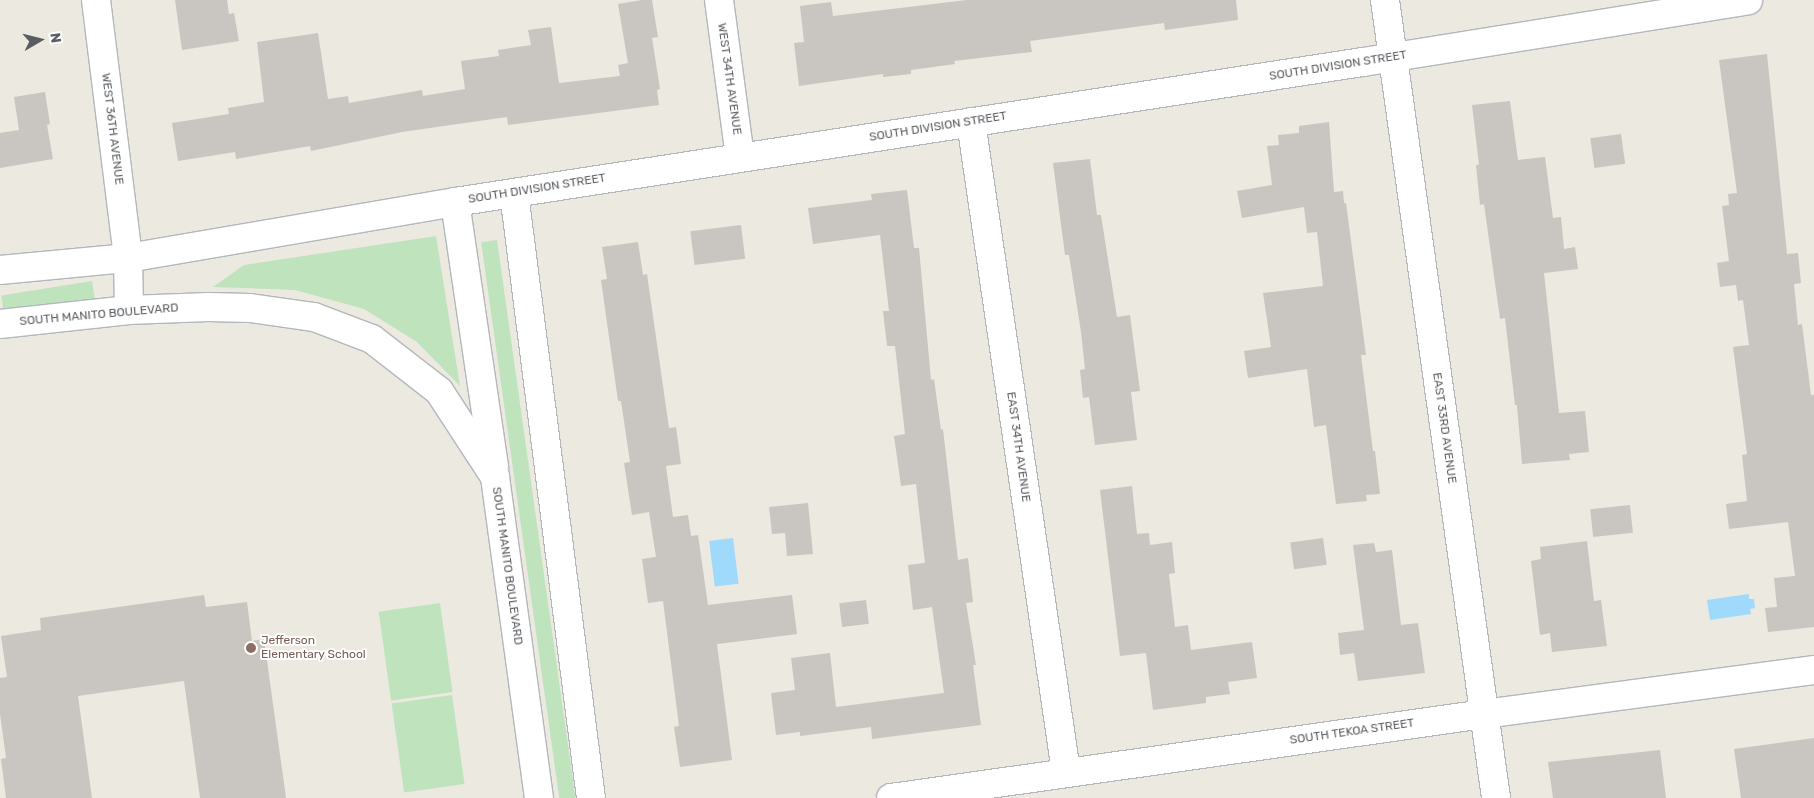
<!DOCTYPE html>
<style>
body{margin:0}
#map{position:relative;width:1814px;height:798px;overflow:hidden;background:#ece9e0;font-family:Rubik,sans-serif}
div>[style]{position:absolute}
.green>*{inset:0;background:#bfe4bd;transform-origin:0 0}
.water>*{inset:0;background:#9fdafd;transform-origin:0 0}
.building>*{inset:0;background:#c9c5c0;transform-origin:0 0}
.roads{filter:drop-shadow(1px 0 #b3b7bb) drop-shadow(-1px 0 #b3b7bb) drop-shadow(0 1px #b3b7bb) drop-shadow(0 -1px #b3b7bb)}
.minor>*{height:28px;margin:-14px;padding:0 14px;transform-origin:14px;border-radius:14px;background:#fff}
.dots>*{width:14px;height:14px;translate:-50% -50%;box-sizing:border-box;border:2px solid #fff;border-radius:50%}
span{translate:-50% -50%;white-space:nowrap;text-align:center;line-height:1.15;-webkit-text-stroke:4px #fff;paint-order:stroke}
.street-label{font-size:12px;color:#595d61}
.education-label{font-size:12px;color:#785e54}
.left{translate:0 -50%;text-align:left}
.north{position:absolute;left:15px;top:15px;width:50px;height:50px;-webkit-text-stroke:4px #fff;paint-order:stroke;rotate:82deg;font-size:14px;font-weight:700;line-height:20px;text-align:center;color:#595d61}
.north::after{content:'';display:block;margin:auto;width:18px;height:22px;background:#595d61;clip-path:polygon(50% 0,100% 100%,50% 72%,0 100%)}
</style>
<div id="map">
<div class="green">
<div style="clip-path:polygon(436px 236px,460px 386px,417px 342px,364px 309px,295px 290px,213px 287px,244px 265px)"></div>
<div style="left:497px;top:240px;width:564px;height:16px;rotate:82deg"></div>
<div style="left:92px;top:281px;width:19px;height:92px;rotate:81deg"></div>
<div style="left:440px;top:603px;width:90px;height:62px;rotate:82deg"></div>
<div style="left:452px;top:695px;width:90px;height:61px;rotate:82deg"></div>
</div>
<div class="water">
<div style="left:733px;top:538px;width:46px;height:24px;rotate:83deg"></div>
<div style="clip-path:polygon(1749px 594px,1749px 599px,1754px 599px,1755px 608px,1750px 609px,1751px 614px,1710px 620px,1707px 600px)"></div>
</div>
<div class="building">
<div style="clip-path:polygon(175px 0,227px 0,229px 14px,234px 13px,239px 41px,182px 50px)"></div>
<div style="clip-path:polygon(642px 0,652px 0,658px 37px,652px 38px,660px 89px,657px 90px,659px 105px,508px 125px,507px 117px,402px 132px,311px 151px,310px 146px,236px 159px,235px 152px,178px 161px,172px 123px,229px 114px,228px 108px,264px 102px,257px 42px,318px 33px,328px 99px,348px 96px,349px 103px,422px 90px,423px 96px,465px 89px,461px 61px,499px 56px,498px 50px,531px 45px,528px 30px,551px 27px,559px 83px,620px 76px,618px 65px,628px 63px,618px 4px)"></div>
<div style="clip-path:polygon(967px 0,1236px 0,1238px 20px,1165px 30px,1164px 23px,1030px 41px,1032px 52px,954px 61px,955px 64px,911px 70px,911px 74px,883px 77px,883px 74px,799px 86px,794px 43px,804px 42px,800px 6px,831px 2px,833px 16px)"></div>
<div style="clip-path:polygon(1767px 54px,1787px 254px,1798px 253px,1801px 283px,1794px 284px,1798px 325px,1802px 324px,1811px 395px,1814px 395px,1814px 627px,1768px 632px,1765px 608px,1777px 607px,1774px 578px,1795px 576px,1788px 522px,1729px 529px,1726px 504px,1747px 501px,1742px 455px,1747px 454px,1733px 347px,1749px 345px,1743px 300px,1738px 301px,1736px 285px,1720px 287px,1717px 263px,1729px 261px,1722px 206px,1729px 205px,1728px 194px,1737px 193px,1719px 60px)"></div>
<div style="clip-path:polygon(45px 92px,50px 124px,47px 125px,53px 159px,0 168px,0 133px,19px 130px,14px 97px)"></div>
<div style="clip-path:polygon(1510px 101px,1518px 160px,1545px 157px,1553px 218px,1561px 217px,1564px 249px,1575px 247px,1578px 269px,1544px 273px,1559px 413px,1585px 411px,1589px 452px,1569px 454px,1570px 460px,1522px 464px,1517px 405px,1515px 405px,1505px 318px,1500px 319px,1484px 204px,1480px 205px,1476px 165px,1479px 165px,1472px 105px)"></div>
<div style="clip-path:polygon(1329px 122px,1334px 192px,1343px 191px,1344px 203px,1346px 203px,1366px 355px,1361px 355px,1373px 451px,1375px 451px,1380px 494px,1366px 495px,1367px 501px,1336px 504px,1326px 425px,1314px 427px,1307px 369px,1248px 378px,1244px 351px,1271px 347px,1263px 293px,1323px 286px,1317px 232px,1307px 233px,1304px 207px,1242px 218px,1237px 191px,1272px 185px,1267px 146px,1279px 145px,1278px 135px,1299px 133px,1299px 126px)"></div>
<div style="left:1621px;top:134px;width:30px;height:31px;rotate:82deg"></div>
<div style="clip-path:polygon(1090px 159px,1097px 215px,1101px 215px,1117px 317px,1130px 315px,1140px 391px,1131px 392px,1137px 440px,1095px 445px,1089px 397px,1083px 398px,1080px 370px,1085px 369px,1081px 332px,1069px 255px,1065px 255px,1053px 163px)"></div>
<div style="clip-path:polygon(907px 190px,914px 248px,919px 248px,931px 380px,934px 379px,941px 430px,943px 429px,958px 560px,968px 558px,973px 602px,966px 603px,976px 665px,973px 665px,981px 725px,872px 739px,871px 727px,800px 736px,800px 732px,776px 735px,771px 693px,795px 690px,791px 658px,830px 653px,836px 707px,944px 693px,932px 607px,913px 610px,908px 565px,925px 563px,916px 484px,901px 486px,894px 436px,905px 434px,895px 346px,887px 346px,883px 311px,889px 311px,880px 235px,813px 244px,808px 208px,872px 200px,871px 194px)"></div>
<div style="left:741px;top:225px;width:34px;height:51px;rotate:83deg"></div>
<div style="clip-path:polygon(638px 242px,643px 275px,647px 274px,669px 428px,676px 427px,681px 464px,666px 466px,673px 517px,688px 515px,691px 536px,698px 535px,708px 605px,792px 595px,797px 634px,717px 644px,732px 760px,680px 767px,674px 727px,679px 726px,663px 601px,648px 603px,642px 559px,656px 557px,649px 512px,632px 515px,624px 463px,630px 462px,621px 401px,618px 401px,601px 280px,607px 279px,602px 247px)"></div>
<div style="clip-path:polygon(1132px 486px,1137px 534px,1149px 533px,1150px 545px,1172px 542px,1175px 573px,1169px 574px,1175px 627px,1188px 625px,1191px 650px,1252px 642px,1257px 678px,1228px 682px,1230px 694px,1206px 697px,1206px 703px,1153px 710px,1146px 653px,1120px 656px,1100px 490px)"></div>
<div style="clip-path:polygon(808px 503px,813px 554px,787px 556px,785px 533px,772px 534px,769px 507px)"></div>
<div style="left:1630px;top:505px;width:28px;height:40px;rotate:84deg"></div>
<div style="left:1323px;top:538px;width:27px;height:33px;rotate:82deg"></div>
<div style="clip-path:polygon(1587px 541px,1594px 601px,1601px 600px,1607px 646px,1552px 652px,1550px 633px,1540px 635px,1531px 561px,1541px 559px,1540px 547px)"></div>
<div style="clip-path:polygon(1374px 543px,1376px 552px,1392px 550px,1401px 625px,1418px 623px,1425px 673px,1358px 681px,1354px 653px,1340px 655px,1338px 633px,1364px 630px,1353px 545px)"></div>
<div style="clip-path:polygon(204px 595px,206px 607px,247px 602px,252px 641px,264px 639px,286px 798px,200px 798px,184px 681px,78px 696px,92px 798px,6px 798px,1px 759px,6px 758px,0 714px,0 678px,7px 677px,1px 636px,41px 630px,40px 618px)"></div>
<div style="left:866px;top:600px;width:24px;height:27px;rotate:83deg"></div>
<div style="clip-path:polygon(1814px 738px,1814px 798px,1741px 798px,1734px 749px)"></div>
<div style="clip-path:polygon(1660px 750px,1666px 798px,1553px 798px,1548px 762px)"></div>
</div>
<div class="roads">
<div class="minor">
<div style="left:96px;top:0;width:260px;rotate:82.9deg"></div>
<div style="left:128px;top:258px;width:52px;rotate:88.9deg"></div>
<div style="left:719px;top:0;width:158px;rotate:82.4deg"></div>
<div style="left:1385px;top:0;width:806px;rotate:82.08deg"></div>
<div style="left:971px;top:122px;width:657px;rotate:81.68deg"></div>
<div style="left:514px;top:193px;width:610px;rotate:82.75deg"></div>
<div style="left:455px;top:202px;width:268px;rotate:81.6deg"></div>
<div style="left:0;top:270px;width:129px;rotate:-5.4deg"></div>
<div style="left:128px;top:258px;width:332px;rotate:-9.7deg"></div>
<div style="left:455px;top:202px;width:919px;rotate:-8.77deg"></div>
<div style="left:1363px;top:62px;width:390px;rotate:-9.1deg"></div>
<div style="left:0;top:324px;width:130px;rotate:-6.2deg"></div>
<div style="left:129px;top:310px;width:79px;rotate:-2.2deg"></div>
<div style="left:208px;top:307px;width:42px;rotate:1.4deg"></div>
<div style="left:250px;top:308px;width:65px;rotate:8deg"></div>
<div style="left:314px;top:317px;width:62px;rotate:20.8deg"></div>
<div style="left:372px;top:339px;width:85px;rotate:37.8deg"></div>
<div style="left:439px;top:391px;width:103px;rotate:56.9deg"></div>
<div style="left:495px;top:477px;width:324px;rotate:82.2deg"></div>
<div style="left:891px;top:798px;width:599px;rotate:-8.06deg"></div>
<div style="left:1484px;top:714px;width:333px;rotate:-7.6deg"></div>
</div>
</div>
<div class="dots">
<div style="left:251px;top:648px;background:#8d6e63"></div>
</div>
<div class="street-label">
<span style="left:1338px;top:66px;rotate:-9deg">SOUTH DIVISION STREET</span>
<span style="left:729px;top:79px;rotate:82deg">WEST 34TH AVENUE</span>
<span style="left:938px;top:127px;rotate:-9deg">SOUTH DIVISION STREET</span>
<span style="left:112px;top:129px;rotate:83deg">WEST 36TH AVENUE</span>
<span style="left:537px;top:189px;rotate:-9deg">SOUTH DIVISION STREET</span>
<span style="left:99px;top:315px;rotate:-5deg">SOUTH MANITO BOULEVARD</span>
<span style="left:1444px;top:428px;rotate:82deg">EAST 33RD AVENUE</span>
<span style="left:1018px;top:447px;rotate:82deg">EAST 34TH AVENUE</span>
<span style="left:507px;top:566px;rotate:82deg">SOUTH MANITO BOULEVARD</span>
<span style="left:1352px;top:732px;rotate:-8deg">SOUTH TEKOA STREET</span>
</div>
<div class="education-label">
<span class="left" style="left:261px;top:648px">Jefferson<br>Elementary School</span>
</div>
<div class="north">N</div>
</div>
